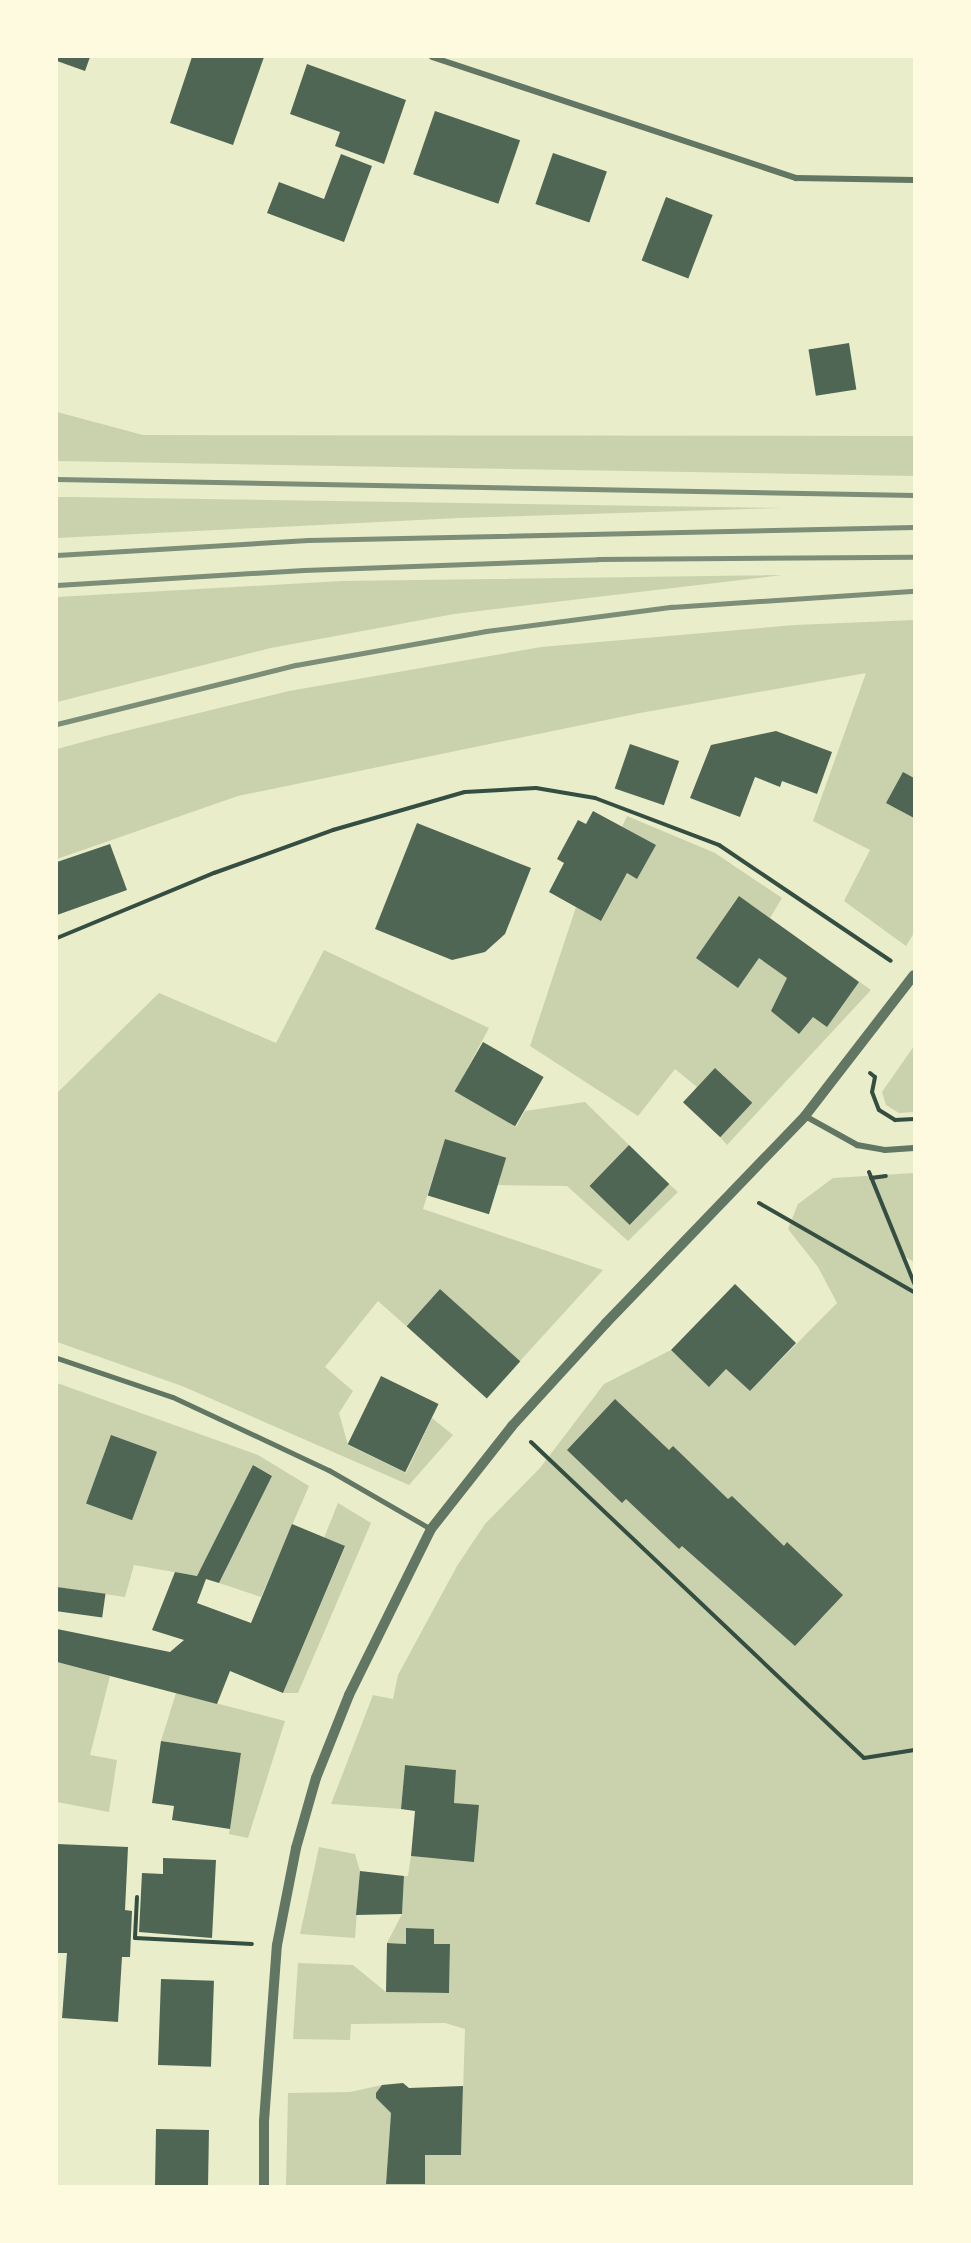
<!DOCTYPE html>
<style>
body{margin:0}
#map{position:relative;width:971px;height:2243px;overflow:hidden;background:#e9edc9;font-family:"IBM Plex Sans",sans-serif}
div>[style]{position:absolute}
.green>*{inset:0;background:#cad2ad}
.building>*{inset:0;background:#4f6655;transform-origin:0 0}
.path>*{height:4px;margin:-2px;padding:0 2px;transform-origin:2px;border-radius:2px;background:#344e41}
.service>*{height:4.5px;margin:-2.25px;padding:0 2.25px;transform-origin:2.25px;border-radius:2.25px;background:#617663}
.minor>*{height:6px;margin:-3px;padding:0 3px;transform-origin:3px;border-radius:3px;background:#617663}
.tertiary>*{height:10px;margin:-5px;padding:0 5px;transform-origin:5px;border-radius:5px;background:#617663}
.rail>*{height:4.5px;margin:-2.25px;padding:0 2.25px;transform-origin:2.25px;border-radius:2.25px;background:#7c8e77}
span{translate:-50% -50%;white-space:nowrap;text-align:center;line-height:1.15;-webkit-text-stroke:6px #fefae0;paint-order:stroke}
.frame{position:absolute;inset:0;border:58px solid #fefae0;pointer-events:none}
</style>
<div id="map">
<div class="green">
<div style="clip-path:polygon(57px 412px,143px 435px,914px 436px,914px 476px,57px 461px)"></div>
<div style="clip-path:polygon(57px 497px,72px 497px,782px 508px,459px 518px,57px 538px)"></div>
<div style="clip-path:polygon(782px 575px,454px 614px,271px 648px,57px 702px,57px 597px,342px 581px)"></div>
<div style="clip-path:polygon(914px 620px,914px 933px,906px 946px,844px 901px,870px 850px,813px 821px,866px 673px,640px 713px,238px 796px,57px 859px,57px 749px,105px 736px,289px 691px,541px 647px,795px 625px)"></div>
<div style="clip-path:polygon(627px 816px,715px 853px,782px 898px,770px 918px,871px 990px,727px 1145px,720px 1137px,752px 1103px,715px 1069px,697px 1087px,675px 1069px,638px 1116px,530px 1046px,576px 907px,601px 921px,627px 873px,637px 878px,655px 846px,622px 827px)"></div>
<div style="clip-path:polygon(324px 950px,489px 1028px,455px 1091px,516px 1127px,525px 1111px,585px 1102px,629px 1145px,589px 1186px,630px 1225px,669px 1184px,678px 1192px,628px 1241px,567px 1186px,498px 1185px,506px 1158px,445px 1139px,423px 1209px,603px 1270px,520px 1361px,440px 1289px,406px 1326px,378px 1301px,325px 1367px,353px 1391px,339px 1413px,348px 1445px,406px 1473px,432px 1418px,453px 1435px,409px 1485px,182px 1386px,57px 1342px,57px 1093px,159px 993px,276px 1043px)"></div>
<div style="clip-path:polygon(914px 1046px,914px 1112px,899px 1113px,886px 1105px,882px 1092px)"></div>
<div style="clip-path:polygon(914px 1173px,914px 1262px,904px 1256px,914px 1283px,914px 2186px,286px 2186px,288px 2093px,350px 2092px,382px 2085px,376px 2098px,391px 2113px,386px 2184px,425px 2184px,425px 2155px,461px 2155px,465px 2029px,445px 2023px,351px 2024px,350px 2040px,293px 2039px,298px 1963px,353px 1965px,386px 1992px,449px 1993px,450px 1945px,434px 1944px,434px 1929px,406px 1928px,406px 1944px,387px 1943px,402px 1914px,404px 1876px,408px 1876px,411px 1856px,474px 1861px,479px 1806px,454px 1803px,456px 1770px,405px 1765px,401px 1809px,331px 1804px,373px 1695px,393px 1699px,398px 1675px,457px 1566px,485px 1524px,540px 1468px,604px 1384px,671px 1350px,709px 1386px,726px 1369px,750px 1391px,837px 1303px,818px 1267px,788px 1229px,798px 1204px,833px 1178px)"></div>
<div style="clip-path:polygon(57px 1383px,258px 1455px,309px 1486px,261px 1597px,219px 1583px,272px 1476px,254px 1465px,197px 1576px,134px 1565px,125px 1597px,57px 1587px)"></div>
<div style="clip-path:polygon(338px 1503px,371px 1523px,298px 1693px,283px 1693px,345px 1547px,324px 1538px)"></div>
<div style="clip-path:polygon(57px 1662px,110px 1676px,90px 1755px,117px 1760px,109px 1812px,57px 1802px)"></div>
<div style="clip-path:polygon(176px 1693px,285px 1721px,248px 1838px,229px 1834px,241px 1753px,161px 1741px)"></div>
<div style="clip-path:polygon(319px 1847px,355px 1854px,360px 1871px,355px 1938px,300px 1934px)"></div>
</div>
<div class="building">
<div style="clip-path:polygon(57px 57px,90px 57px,85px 71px,57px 61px)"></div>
<div style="clip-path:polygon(192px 57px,264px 57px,233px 145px,170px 123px)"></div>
<div style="clip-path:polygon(307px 64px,406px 100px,384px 164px,335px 146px,340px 132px,290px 114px)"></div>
<div style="left:435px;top:111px;width:90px;height:67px;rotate:19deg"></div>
<div style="left:553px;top:153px;width:57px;height:54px;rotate:19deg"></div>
<div style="clip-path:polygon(341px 154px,372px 166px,344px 242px,267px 213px,279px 182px,324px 199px)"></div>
<div style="left:666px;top:197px;width:50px;height:68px;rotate:21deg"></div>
<div style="left:849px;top:343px;width:47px;height:41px;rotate:81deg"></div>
<div style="clip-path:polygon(776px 731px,832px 752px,817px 794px,782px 781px,780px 787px,755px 777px,740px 817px,690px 798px,711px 745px)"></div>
<div style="left:630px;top:744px;width:52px;height:47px;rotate:19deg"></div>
<div style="clip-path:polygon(903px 772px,914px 778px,914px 818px,886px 803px)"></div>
<div style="clip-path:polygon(593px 811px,656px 845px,637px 879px,627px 873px,601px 921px,549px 892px,564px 863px,557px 859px,578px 820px,586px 824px)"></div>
<div style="clip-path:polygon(417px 823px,531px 868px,505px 934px,485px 952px,452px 960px,375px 929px)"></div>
<div style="clip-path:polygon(110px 844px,127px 890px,57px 915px,57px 862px)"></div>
<div style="clip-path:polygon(739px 896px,859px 982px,827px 1027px,813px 1017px,799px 1034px,771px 1011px,787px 978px,759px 958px,738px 988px,696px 958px)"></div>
<div style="left:483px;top:1042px;width:70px;height:57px;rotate:30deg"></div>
<div style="left:715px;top:1068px;width:51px;height:47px;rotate:43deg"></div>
<div style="left:445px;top:1139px;width:64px;height:59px;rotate:17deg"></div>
<div style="left:629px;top:1145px;width:56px;height:57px;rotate:44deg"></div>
<div style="clip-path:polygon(735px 1284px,796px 1343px,750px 1391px,726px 1369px,709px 1387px,671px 1350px)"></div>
<div style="left:440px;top:1289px;width:108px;height:50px;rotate:42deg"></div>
<div style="left:381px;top:1376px;width:64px;height:76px;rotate:26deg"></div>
<div style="clip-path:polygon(615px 1399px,669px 1450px,673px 1446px,728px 1499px,732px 1496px,784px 1546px,787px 1542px,843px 1595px,795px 1646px,682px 1546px,679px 1549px,626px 1499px,622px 1503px,567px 1450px)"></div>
<div style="left:111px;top:1435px;width:49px;height:73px;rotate:20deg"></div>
<div style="clip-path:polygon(253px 1465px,272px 1476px,219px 1583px,206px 1579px,197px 1603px,251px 1623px,292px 1524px,345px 1546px,283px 1693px,230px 1671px,217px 1704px,57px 1662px,57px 1629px,170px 1652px,184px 1640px,152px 1630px,175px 1572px,197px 1576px)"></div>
<div style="left:57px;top:1587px;width:49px;height:24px;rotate:8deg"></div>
<div style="clip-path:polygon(161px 1741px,241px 1753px,230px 1829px,172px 1820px,174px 1806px,152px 1803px)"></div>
<div style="clip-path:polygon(405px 1765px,456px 1770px,454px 1803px,479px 1805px,474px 1862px,411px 1856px,415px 1811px,401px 1809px)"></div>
<div style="clip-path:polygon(57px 1844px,128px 1847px,125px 1910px,132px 1911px,130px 1957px,122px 1957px,118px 2022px,62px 2018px,67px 1953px,57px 1953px)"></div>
<div style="clip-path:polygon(163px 1858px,216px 1860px,212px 1938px,139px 1932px,142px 1873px,163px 1874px)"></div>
<div style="clip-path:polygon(360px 1871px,404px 1876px,402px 1914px,356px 1915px)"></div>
<div style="clip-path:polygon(406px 1928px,434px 1929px,434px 1944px,450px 1944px,449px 1993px,386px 1992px,387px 1943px,406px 1944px)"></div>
<div style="left:161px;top:1979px;width:53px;height:86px;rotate:2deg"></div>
<div style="clip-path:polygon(403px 2083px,409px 2088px,463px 2086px,461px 2155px,425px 2155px,425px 2184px,386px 2184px,391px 2113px,376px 2098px,376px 2093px,382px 2085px)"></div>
<div style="left:156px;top:2129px;width:53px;height:57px;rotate:1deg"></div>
</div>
<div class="path">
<div style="left:57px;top:938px;width:170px;rotate:-22.5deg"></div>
<div style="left:214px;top:873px;width:127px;rotate:-19.9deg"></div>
<div style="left:333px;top:830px;width:137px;rotate:-16.1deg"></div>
<div style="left:465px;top:792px;width:71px;rotate:-3.2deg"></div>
<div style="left:536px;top:788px;width:60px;rotate:9.6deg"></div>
<div style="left:595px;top:798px;width:133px;rotate:20.8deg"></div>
<div style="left:719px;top:845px;width:207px;rotate:34deg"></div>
<div style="left:870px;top:1073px;width:6px;rotate:39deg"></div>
<div style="left:875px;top:1077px;width:15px;rotate:101deg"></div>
<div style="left:872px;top:1092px;width:19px;rotate:69deg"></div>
<div style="left:879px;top:1110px;width:19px;rotate:32deg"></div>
<div style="left:895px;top:1120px;width:19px;rotate:-3deg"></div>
<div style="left:869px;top:1172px;width:120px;rotate:67.9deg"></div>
<div style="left:871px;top:1178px;width:15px;rotate:-8deg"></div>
<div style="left:759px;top:1203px;width:179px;rotate:29.9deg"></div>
<div style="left:531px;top:1442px;width:459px;rotate:43.5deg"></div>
<div style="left:864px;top:1758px;width:51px;rotate:-9.1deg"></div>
<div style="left:137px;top:1897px;width:41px;rotate:92.8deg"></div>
<div style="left:135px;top:1938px;width:117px;rotate:2.9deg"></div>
</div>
<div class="service">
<div style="left:57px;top:1358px;width:122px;rotate:18.6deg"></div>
<div style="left:173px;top:1397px;width:172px;rotate:25.1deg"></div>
<div style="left:329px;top:1470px;width:118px;rotate:30deg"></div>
</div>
<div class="minor">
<div style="left:432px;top:57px;width:384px;rotate:18.4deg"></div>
<div style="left:796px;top:178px;width:118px;rotate:1deg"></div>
<div style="left:805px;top:1116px;width:60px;rotate:29.1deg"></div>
<div style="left:857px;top:1145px;width:28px;rotate:10deg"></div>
<div style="left:885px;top:1150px;width:29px;rotate:-4deg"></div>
</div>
<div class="tertiary">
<div style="left:264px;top:2186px;width:65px;rotate:-90deg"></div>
<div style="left:264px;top:2121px;width:176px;rotate:-85.8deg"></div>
<div style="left:277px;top:1945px;width:99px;rotate:-78.9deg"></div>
<div style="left:296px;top:1848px;width:73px;rotate:-74.1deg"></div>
<div style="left:316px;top:1778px;width:89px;rotate:-68.3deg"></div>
<div style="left:349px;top:1695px;width:185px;rotate:-63.7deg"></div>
<div style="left:431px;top:1529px;width:131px;rotate:-51.8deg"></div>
<div style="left:512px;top:1426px;width:139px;rotate:-47.6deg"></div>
<div style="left:606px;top:1323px;width:287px;rotate:-46.1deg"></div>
<div style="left:805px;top:1116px;width:178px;rotate:-52.3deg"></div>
</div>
<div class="rail">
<div style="left:57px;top:479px;width:857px;rotate:1.07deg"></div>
<div style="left:57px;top:555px;width:251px;rotate:-3.4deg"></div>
<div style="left:308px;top:540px;width:606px;rotate:-1.23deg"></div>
<div style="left:57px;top:585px;width:247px;rotate:-3.5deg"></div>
<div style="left:304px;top:570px;width:294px;rotate:-2.1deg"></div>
<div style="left:598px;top:559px;width:316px;rotate:-0.4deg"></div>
<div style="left:57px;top:724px;width:246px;rotate:-13.9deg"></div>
<div style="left:296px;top:665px;width:193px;rotate:-10.1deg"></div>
<div style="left:486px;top:631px;width:187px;rotate:-7.4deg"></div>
<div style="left:671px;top:607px;width:244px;rotate:-3.8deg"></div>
</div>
<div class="frame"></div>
</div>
